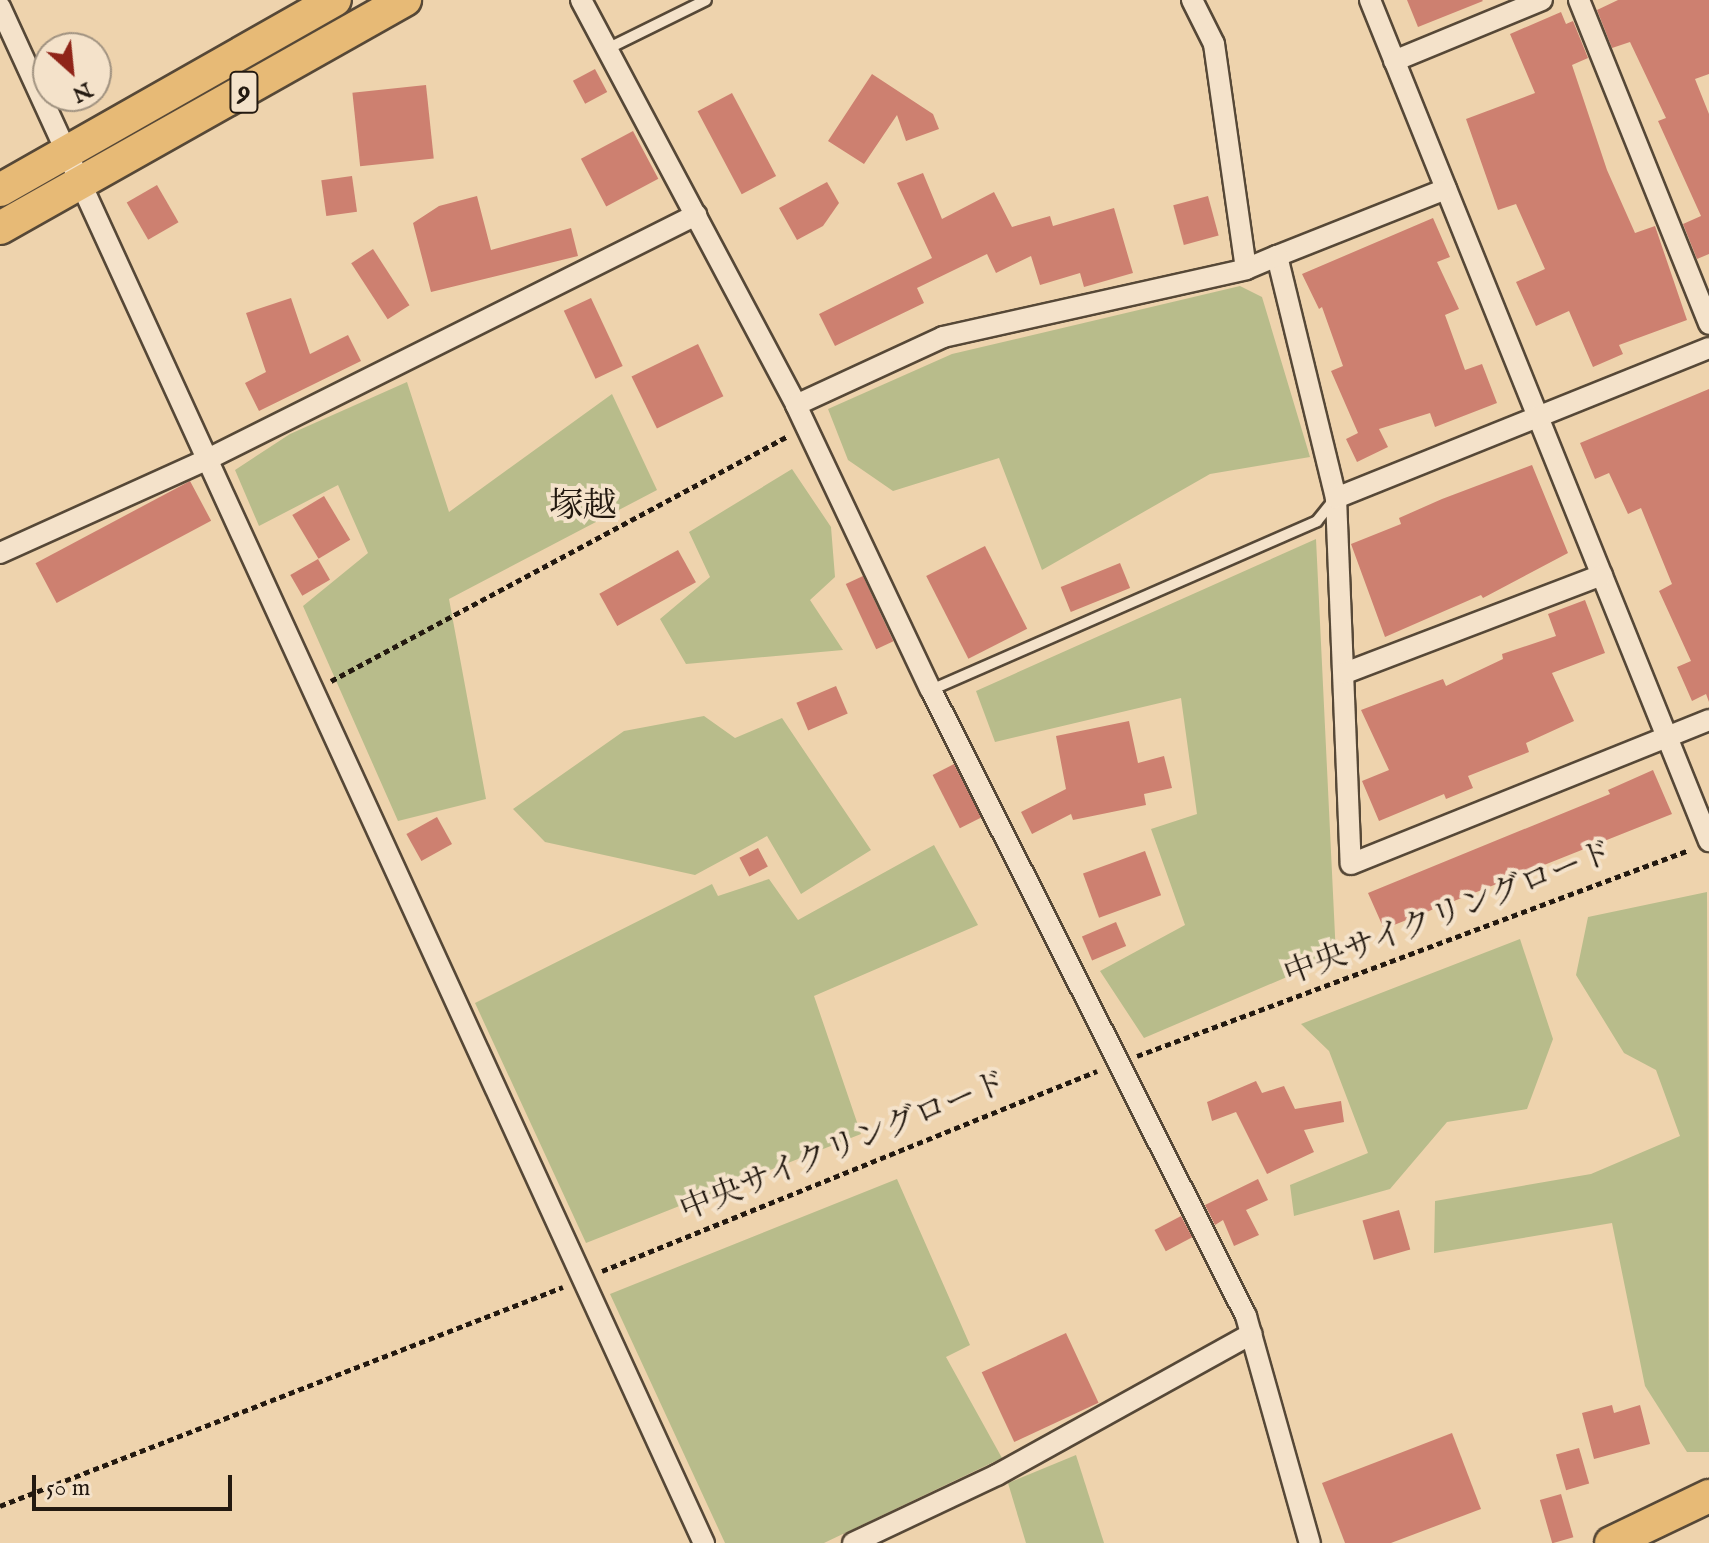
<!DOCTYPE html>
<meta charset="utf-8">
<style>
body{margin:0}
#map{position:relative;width:1709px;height:1543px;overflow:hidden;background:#eed3ad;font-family:"IM FELL English","Noto Serif JP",serif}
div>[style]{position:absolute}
.green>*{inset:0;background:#b8bc8b}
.building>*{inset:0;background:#cd8070;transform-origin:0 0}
.path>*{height:5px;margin-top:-2.5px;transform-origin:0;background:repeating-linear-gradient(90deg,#231910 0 6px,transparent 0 10px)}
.roads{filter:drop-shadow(2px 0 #564837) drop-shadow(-2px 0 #564837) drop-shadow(0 2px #564837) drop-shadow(0 -2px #564837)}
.service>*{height:10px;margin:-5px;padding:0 5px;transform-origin:5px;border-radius:5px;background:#f4e2ca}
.minor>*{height:20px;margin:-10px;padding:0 10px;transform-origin:10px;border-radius:10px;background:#f4e2ca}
.primary>*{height:32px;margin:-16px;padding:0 16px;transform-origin:16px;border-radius:16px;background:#e7ba76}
span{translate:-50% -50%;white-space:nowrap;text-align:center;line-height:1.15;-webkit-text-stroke:8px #f4e2ca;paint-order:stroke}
.shield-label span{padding:2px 6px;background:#f4e2ca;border:2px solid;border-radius:6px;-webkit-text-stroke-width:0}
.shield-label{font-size:30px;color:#231910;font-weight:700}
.street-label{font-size:32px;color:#231910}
.neighbourhood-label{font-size:34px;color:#231910}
.north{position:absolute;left:32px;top:32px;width:80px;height:80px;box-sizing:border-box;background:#f4e2ca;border:2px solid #a09280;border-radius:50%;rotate:153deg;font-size:22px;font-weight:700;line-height:32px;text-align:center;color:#231910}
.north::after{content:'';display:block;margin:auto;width:28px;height:36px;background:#8f2418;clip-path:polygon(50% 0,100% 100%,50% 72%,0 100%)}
.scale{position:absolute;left:32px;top:1475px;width:200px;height:36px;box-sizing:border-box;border:4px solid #231910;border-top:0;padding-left:10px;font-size:24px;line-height:28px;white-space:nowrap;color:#231910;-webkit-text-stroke:6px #f4e2ca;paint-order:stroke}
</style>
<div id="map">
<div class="green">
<div style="clip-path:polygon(1240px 286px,1262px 297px,1310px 457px,1210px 474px,1042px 570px,999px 458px,893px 491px,848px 460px,828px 409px,952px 354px)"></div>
<div style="clip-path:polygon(407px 382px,449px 512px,612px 394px,657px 490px,449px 599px,486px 799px,398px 821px,303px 606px,368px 553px,338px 485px,259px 526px,235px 470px,290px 434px)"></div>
<div style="clip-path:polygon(792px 469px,831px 527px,835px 577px,810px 600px,843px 650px,686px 664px,660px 619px,710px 577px,689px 532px)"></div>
<div style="clip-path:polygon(1316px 539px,1336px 956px,1144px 1038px,1100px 971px,1185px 925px,1151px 829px,1197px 814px,1181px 698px,995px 742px,976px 691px)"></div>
<div style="clip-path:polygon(704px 716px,735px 738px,782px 718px,871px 850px,801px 894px,767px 836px,695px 875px,545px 842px,513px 809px,624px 731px)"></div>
<div style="clip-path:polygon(934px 845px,978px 925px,814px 996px,861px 1134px,586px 1243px,475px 1003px,712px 884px,718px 896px,769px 879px,798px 920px)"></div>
<div style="clip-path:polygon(1707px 892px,1709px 1452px,1687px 1452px,1645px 1386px,1612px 1223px,1434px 1253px,1435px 1201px,1591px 1174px,1680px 1136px,1656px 1070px,1624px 1053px,1576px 975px,1588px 917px)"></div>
<div style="clip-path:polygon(1520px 939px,1553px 1039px,1527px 1109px,1447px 1122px,1390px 1189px,1294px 1216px,1290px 1185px,1368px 1153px,1329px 1051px,1301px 1024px)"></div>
<div style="clip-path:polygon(897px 1179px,970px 1345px,946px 1357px,1002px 1458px,824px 1543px,725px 1543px,610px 1294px)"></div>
<div style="clip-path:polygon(1076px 1455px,1104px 1543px,1026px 1543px,1008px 1483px)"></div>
</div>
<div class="building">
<div style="clip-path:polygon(1407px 0,1482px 0,1483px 1px,1418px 27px)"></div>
<div style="clip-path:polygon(1618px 0,1709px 0,1709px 74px,1695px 79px,1709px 114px,1709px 254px,1697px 259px,1683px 224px,1701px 216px,1658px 121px,1666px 118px,1630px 42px,1612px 48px,1597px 10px)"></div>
<div style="clip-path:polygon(1561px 12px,1566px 24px,1573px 21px,1588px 58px,1572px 65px,1607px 170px,1635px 233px,1655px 226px,1687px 320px,1619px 345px,1623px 354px,1593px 367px,1569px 311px,1536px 326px,1516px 282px,1545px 269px,1516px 204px,1498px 210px,1466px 119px,1535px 93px,1510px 34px)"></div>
<div style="left:595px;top:69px;width:26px;height:25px;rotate:62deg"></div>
<div style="clip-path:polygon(872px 74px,933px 114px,939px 129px,906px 141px,897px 115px,864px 164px,828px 141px)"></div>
<div style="left:426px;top:85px;width:74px;height:74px;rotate:84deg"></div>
<div style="left:732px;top:93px;width:94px;height:39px;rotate:62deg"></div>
<div style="left:633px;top:131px;width:54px;height:59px;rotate:62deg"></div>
<div style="clip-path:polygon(923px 173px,942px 219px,994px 192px,1012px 227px,1050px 216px,1053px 226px,1114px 208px,1133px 273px,1084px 287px,1080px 273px,1040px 285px,1031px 256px,996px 273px,987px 254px,917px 288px,924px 303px,835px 346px,819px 314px,932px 258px,897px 183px)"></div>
<div style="left:352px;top:176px;width:36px;height:31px;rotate:82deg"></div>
<div style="clip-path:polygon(827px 182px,839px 203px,823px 226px,797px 240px,779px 208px)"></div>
<div style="left:157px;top:185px;width:43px;height:35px;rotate:60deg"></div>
<div style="clip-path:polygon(477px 196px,491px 250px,571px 228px,578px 256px,431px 292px,413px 223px,439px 206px)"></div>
<div style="left:1208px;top:196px;width:41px;height:36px;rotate:75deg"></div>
<div style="clip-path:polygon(1433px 218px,1450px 257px,1437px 262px,1459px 309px,1445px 315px,1465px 370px,1482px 364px,1497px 403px,1435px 427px,1430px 413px,1379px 429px,1388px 447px,1357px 462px,1346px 439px,1358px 433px,1331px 371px,1343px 366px,1322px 307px,1319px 309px,1302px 274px)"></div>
<div style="left:373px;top:249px;width:67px;height:26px;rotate:57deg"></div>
<div style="clip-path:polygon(291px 298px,310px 354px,348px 335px,361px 361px,259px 411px,245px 383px,266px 372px,246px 313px)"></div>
<div style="left:591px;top:298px;width:75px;height:30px;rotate:65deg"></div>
<div style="left:698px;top:344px;width:58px;height:74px;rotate:64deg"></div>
<div style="clip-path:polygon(1709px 389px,1709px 702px,1706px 694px,1692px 701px,1677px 667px,1691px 661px,1659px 591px,1672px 584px,1641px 508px,1628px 514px,1609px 473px,1595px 479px,1580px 443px)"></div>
<div style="clip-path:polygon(1532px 465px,1568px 553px,1483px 598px,1481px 595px,1385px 637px,1351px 544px,1401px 524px,1399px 518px,1442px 499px)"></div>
<div style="left:190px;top:481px;width:45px;height:175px;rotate:62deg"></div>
<div style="left:324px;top:496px;width:51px;height:37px;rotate:59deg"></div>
<div style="left:985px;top:546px;width:93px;height:66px;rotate:63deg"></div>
<div style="left:678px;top:550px;width:37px;height:90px;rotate:61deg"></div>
<div style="left:318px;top:559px;width:24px;height:32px;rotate:60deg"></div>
<div style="left:1120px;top:563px;width:27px;height:64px;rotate:68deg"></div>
<div style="left:863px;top:576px;width:72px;height:19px;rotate:65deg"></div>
<div style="clip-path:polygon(1585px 600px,1605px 653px,1552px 673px,1574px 721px,1526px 743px,1529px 752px,1468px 776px,1473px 788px,1446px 799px,1444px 794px,1379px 821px,1362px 781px,1389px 770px,1361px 710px,1443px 679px,1446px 686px,1503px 659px,1502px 654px,1556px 636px,1548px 614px)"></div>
<div style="left:836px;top:686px;width:30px;height:43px;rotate:67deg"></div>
<div style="clip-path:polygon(1129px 721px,1138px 763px,1164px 756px,1172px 788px,1144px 794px,1146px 805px,1073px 820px,1071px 814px,1032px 834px,1021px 812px,1066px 789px,1056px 736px)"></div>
<div style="left:954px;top:764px;width:60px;height:24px;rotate:63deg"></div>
<div style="clip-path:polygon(1653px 770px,1672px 814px,1384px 929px,1368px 893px,1610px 794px,1608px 790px)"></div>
<div style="left:437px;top:817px;width:31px;height:35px;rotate:61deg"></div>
<div style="left:758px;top:848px;width:21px;height:21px;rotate:62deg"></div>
<div style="left:1145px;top:851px;width:47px;height:66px;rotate:70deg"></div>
<div style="left:1116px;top:922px;width:26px;height:37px;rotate:67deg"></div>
<div style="clip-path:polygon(1256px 1081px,1262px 1093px,1284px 1086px,1295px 1109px,1341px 1101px,1344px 1122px,1304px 1130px,1314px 1152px,1267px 1174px,1236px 1112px,1212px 1121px,1207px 1102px)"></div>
<div style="clip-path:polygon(1258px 1179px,1268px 1200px,1246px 1210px,1259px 1235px,1234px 1246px,1223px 1220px,1215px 1225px,1205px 1205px)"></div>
<div style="left:1399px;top:1210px;width:41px;height:38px;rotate:74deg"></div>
<div style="left:1181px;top:1216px;width:24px;height:30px;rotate:62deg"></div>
<div style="left:1066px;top:1333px;width:77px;height:93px;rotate:65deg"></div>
<div style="clip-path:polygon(1612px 1405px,1614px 1413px,1640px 1405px,1650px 1444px,1594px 1459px,1582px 1413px)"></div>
<div style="clip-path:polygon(1452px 1433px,1481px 1509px,1391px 1543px,1345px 1543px,1322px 1483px)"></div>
<div style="left:1579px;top:1448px;width:37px;height:24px;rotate:74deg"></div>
<div style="left:1561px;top:1494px;width:45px;height:22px;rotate:74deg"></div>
</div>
<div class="path">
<div style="left:331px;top:681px;width:519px;rotate:-28.2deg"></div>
<div style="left:1137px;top:1056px;width:589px;rotate:-20.46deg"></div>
<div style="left:602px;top:1271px;width:534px;rotate:-22deg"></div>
<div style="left:0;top:1506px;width:604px;rotate:-21.26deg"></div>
</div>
<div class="roads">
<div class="service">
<div style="left:609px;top:48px;width:108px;rotate:-26.3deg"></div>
<div style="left:931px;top:690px;width:421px;rotate:-23.6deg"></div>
<div style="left:1317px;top:521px;width:27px;rotate:-51deg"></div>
</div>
<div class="minor">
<div style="left:581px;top:0;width:459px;rotate:62deg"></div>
<div style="left:796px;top:405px;width:315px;rotate:64.7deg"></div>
<div style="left:931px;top:690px;width:701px;rotate:63.29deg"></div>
<div style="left:1246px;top:1316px;width:236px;rotate:74.3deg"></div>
<div style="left:1192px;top:0;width:49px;rotate:63.4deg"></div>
<div style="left:1214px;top:44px;width:227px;rotate:81.9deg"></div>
<div style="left:1370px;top:0;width:907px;rotate:68.05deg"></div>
<div style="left:1579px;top:0;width:349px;rotate:68.1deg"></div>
<div style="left:0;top:7px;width:1690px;rotate:65.38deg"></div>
<div style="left:1394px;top:61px;width:160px;rotate:-22.4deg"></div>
<div style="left:1446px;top:189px;width:182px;rotate:158.4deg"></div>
<div style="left:1277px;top:256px;width:249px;rotate:76.3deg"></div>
<div style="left:1336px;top:498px;width:366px;rotate:87.7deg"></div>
<div style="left:1351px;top:864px;width:386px;rotate:-21.9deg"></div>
<div style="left:796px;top:405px;width:162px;rotate:-24.8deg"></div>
<div style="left:943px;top:337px;width:311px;rotate:-12.6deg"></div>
<div style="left:1246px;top:269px;width:34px;rotate:-23deg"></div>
<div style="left:1336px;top:498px;width:402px;rotate:-21.9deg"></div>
<div style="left:0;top:553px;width:228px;rotate:-24.3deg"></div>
<div style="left:208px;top:459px;width:546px;rotate:-26.57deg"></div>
<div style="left:1345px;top:673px;width:275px;rotate:-20.9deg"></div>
<div style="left:853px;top:1543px;width:159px;rotate:-25.3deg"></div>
<div style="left:997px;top:1475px;width:291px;rotate:-29deg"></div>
</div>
<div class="primary">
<div style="left:0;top:190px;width:385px;rotate:-29.6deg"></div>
<div style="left:0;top:228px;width:465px;rotate:-29.4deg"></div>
<div style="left:1611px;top:1543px;width:109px;rotate:-25.6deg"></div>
</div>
</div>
<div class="shield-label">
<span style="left:244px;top:92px">9</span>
</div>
<div class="street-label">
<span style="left:1449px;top:915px;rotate:-21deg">中央サイクリングロード</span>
<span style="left:844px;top:1148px;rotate:-22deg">中央サイクリングロード</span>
</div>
<div class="neighbourhood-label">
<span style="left:583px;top:507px">塚越</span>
</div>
<div class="north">N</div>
<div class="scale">50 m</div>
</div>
